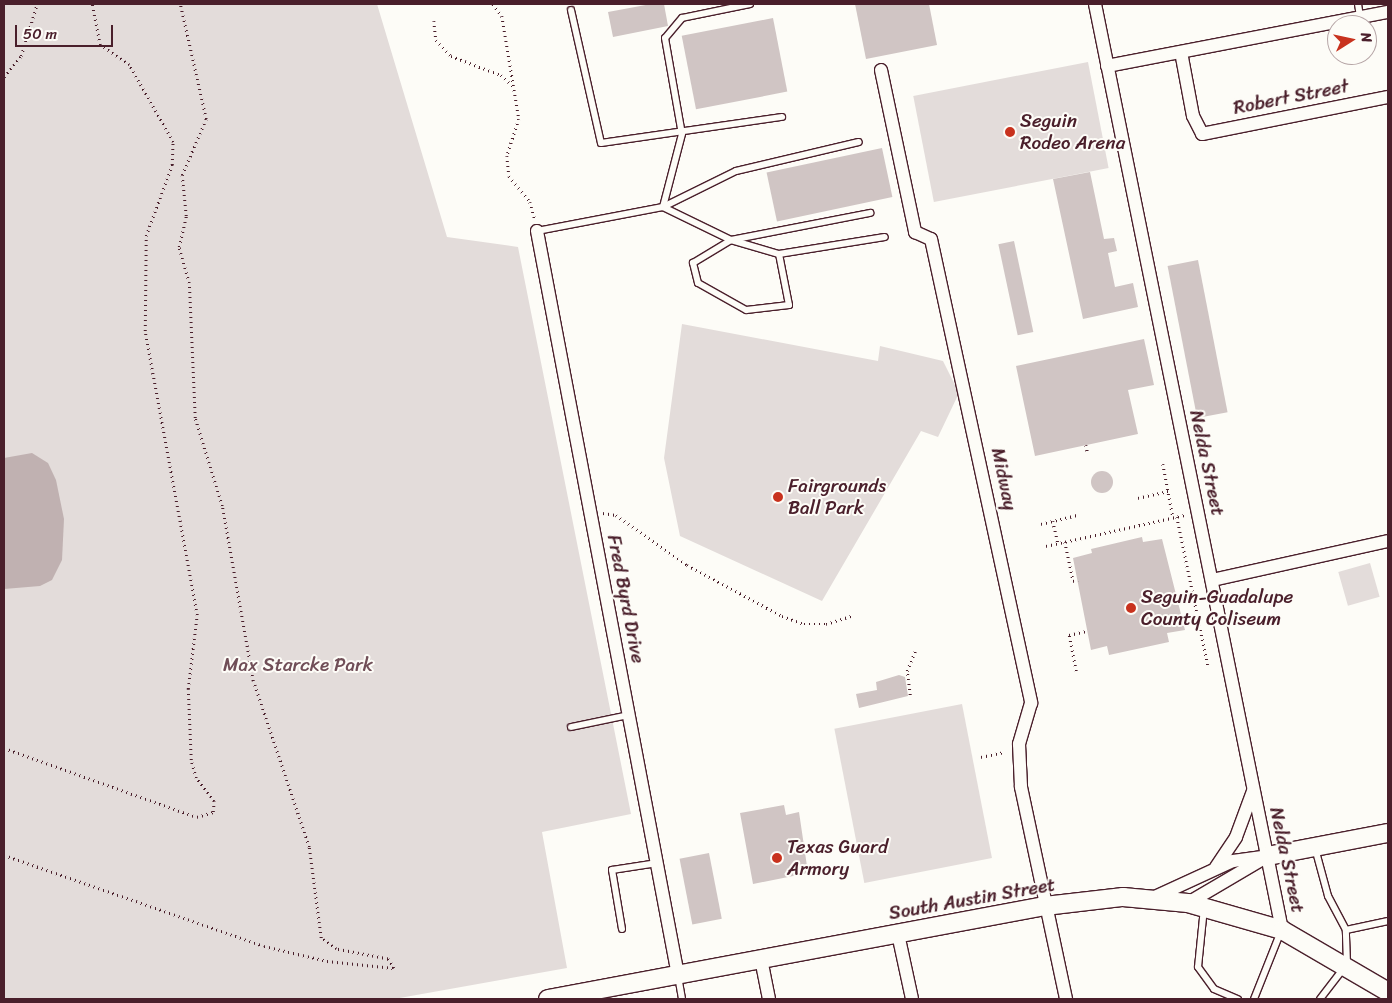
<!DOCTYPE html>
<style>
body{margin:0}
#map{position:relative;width:1392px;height:1003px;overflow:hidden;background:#fdfcf7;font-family:Sriracha,sans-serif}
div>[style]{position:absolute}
.green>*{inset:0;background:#e3dcda;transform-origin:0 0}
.water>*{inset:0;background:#c0b1b1}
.building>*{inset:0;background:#d0c5c4;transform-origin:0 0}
.round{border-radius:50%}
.path>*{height:2.5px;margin-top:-1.25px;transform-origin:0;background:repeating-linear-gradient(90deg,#4a1f2b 0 1px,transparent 0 5px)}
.roads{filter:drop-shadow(1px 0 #4a1f2b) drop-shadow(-1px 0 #4a1f2b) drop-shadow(0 1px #4a1f2b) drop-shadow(0 -1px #4a1f2b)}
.lane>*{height:6px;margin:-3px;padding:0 3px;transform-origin:3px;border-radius:3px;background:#fdfcf7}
.street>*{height:12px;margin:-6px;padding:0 6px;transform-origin:6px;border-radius:6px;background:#fdfcf7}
.secondary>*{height:18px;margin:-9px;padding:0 9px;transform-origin:9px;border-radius:9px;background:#fdfcf7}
.dots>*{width:14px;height:14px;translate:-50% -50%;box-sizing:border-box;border:2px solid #fdfcf7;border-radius:50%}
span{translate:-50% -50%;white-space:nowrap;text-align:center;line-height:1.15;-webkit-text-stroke:4px #fdfcf7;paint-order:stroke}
.street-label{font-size:19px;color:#4a1f2b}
.poi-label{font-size:19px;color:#4a1f2b}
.left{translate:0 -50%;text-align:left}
.park-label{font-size:19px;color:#704e57}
.frame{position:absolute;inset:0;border:5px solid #4a1f2b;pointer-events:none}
.north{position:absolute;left:1327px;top:15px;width:50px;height:50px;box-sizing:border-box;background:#fdfcf7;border:1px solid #b5a4a5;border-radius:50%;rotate:80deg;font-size:14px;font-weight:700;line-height:20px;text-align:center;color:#4a1f2b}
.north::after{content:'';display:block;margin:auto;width:18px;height:22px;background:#c8321e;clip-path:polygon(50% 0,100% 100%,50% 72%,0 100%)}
.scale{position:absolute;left:15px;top:25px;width:98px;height:22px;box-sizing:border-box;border:2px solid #4a1f2b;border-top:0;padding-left:6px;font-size:15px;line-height:18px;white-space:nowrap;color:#4a1f2b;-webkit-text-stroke:4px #fdfcf7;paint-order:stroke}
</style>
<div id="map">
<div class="green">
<div style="clip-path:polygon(4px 4px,377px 4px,447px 237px,518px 247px,631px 814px,542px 832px,567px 968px,394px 999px,4px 999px)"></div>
<div style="left:1088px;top:62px;width:108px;height:178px;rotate:79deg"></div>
<div style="clip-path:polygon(682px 324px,878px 361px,880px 346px,943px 361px,959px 393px,938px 437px,921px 431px,822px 601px,680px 536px,664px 458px)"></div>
<div style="left:1370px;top:563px;width:35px;height:33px;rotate:74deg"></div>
<div style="left:962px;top:704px;width:157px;height:130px;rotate:79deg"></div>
</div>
<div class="water">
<div style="clip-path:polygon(32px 453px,48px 463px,56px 480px,64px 519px,62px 560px,52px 580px,40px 586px,4px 589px,4px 458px)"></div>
</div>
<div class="building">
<div style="clip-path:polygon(651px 4px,664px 4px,668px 26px,613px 37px,608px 12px)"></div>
<div style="clip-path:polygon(855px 4px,929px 4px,937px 45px,866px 59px)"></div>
<div style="left:773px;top:18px;width:75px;height:93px;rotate:79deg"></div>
<div style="left:882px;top:148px;width:50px;height:118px;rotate:78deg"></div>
<div style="clip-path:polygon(1090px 172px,1104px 239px,1114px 238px,1117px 251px,1108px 253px,1115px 287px,1133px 283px,1138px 307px,1083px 319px,1053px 179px)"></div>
<div style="left:1014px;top:241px;width:93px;height:16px;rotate:78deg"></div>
<div style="left:1198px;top:260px;width:155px;height:31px;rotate:79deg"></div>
<div style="clip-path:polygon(1144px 339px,1154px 385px,1128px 390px,1138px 434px,1035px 456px,1016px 366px)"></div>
<div class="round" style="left:1091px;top:471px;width:22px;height:22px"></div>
<div style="clip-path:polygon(1142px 537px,1143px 542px,1162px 539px,1185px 630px,1167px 633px,1169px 642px,1109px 655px,1107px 646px,1091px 650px,1073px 558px,1092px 553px,1091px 549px)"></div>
<div style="clip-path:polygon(899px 675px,905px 677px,908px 696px,859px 708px,856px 694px,877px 690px,876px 682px)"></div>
<div style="clip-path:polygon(784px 805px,786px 815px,799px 812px,808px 873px,753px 884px,740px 813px)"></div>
<div style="left:709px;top:853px;width:67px;height:30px;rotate:79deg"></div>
</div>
<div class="path">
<div style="left:493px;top:4px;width:15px;rotate:53deg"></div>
<div style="left:502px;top:16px;width:104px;rotate:80.6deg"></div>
<div style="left:519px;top:119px;width:39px;rotate:108deg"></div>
<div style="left:507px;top:156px;width:20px;rotate:84deg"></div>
<div style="left:509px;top:176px;width:33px;rotate:51deg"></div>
<div style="left:530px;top:202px;width:19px;rotate:74deg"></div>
<div style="left:434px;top:21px;width:19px;rotate:84deg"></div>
<div style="left:436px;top:40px;width:22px;rotate:47deg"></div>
<div style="left:451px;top:56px;width:53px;rotate:20.8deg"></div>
<div style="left:501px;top:75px;width:16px;rotate:43deg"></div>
<div style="left:4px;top:77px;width:27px;rotate:-51deg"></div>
<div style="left:21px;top:56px;width:54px;rotate:-72.9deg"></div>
<div style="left:1086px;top:445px;width:9px;rotate:77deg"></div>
<div style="left:1163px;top:464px;width:54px;rotate:79.3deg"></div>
<div style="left:1138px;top:498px;width:31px;rotate:-13deg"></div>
<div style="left:603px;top:513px;width:13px;rotate:9deg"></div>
<div style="left:616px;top:515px;width:87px;rotate:35.2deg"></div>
<div style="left:687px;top:565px;width:108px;rotate:28.2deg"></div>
<div style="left:782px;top:616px;width:23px;rotate:20deg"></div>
<div style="left:804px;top:624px;width:22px"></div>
<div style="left:826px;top:624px;width:28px;rotate:-18deg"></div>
<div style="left:1177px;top:517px;width:151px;rotate:78.2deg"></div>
<div style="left:1053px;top:521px;width:23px;rotate:77deg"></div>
<div style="left:1041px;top:524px;width:38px;rotate:-14deg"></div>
<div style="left:1065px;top:542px;width:40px;rotate:78deg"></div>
<div style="left:1073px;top:581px;width:5px;rotate:-11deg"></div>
<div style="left:1046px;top:546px;width:142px;rotate:-12.6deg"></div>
<div style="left:1076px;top:671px;width:37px;rotate:-101deg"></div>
<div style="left:1069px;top:635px;width:18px;rotate:-13deg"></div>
<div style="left:910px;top:695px;width:24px;rotate:-97deg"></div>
<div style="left:907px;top:671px;width:22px;rotate:-68deg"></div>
<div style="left:4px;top:748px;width:205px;rotate:19.7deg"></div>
<div style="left:197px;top:817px;width:17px;rotate:-17deg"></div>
<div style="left:213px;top:812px;width:11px;rotate:-85deg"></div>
<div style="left:214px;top:801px;width:29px;rotate:-128deg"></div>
<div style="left:196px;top:778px;width:19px;rotate:-106deg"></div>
<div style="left:191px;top:760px;width:71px;rotate:-92.4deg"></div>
<div style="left:188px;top:689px;width:75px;rotate:-83.1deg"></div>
<div style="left:197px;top:615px;width:289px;rotate:-100.4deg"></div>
<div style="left:145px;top:331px;width:95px;rotate:-89.4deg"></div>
<div style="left:146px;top:236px;width:76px;rotate:-69.9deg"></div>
<div style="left:172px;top:165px;width:23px;rotate:-88deg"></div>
<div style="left:173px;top:142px;width:89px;rotate:-119.7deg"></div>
<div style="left:129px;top:65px;width:35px;rotate:-145deg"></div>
<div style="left:100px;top:45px;width:42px;rotate:-101deg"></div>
<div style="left:981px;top:757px;width:24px;rotate:-12deg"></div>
<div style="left:4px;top:855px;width:275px;rotate:19.3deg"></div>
<div style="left:264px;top:946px;width:65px;rotate:13.4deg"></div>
<div style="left:327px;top:961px;width:67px;rotate:6deg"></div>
<div style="left:394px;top:968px;width:11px;rotate:-124deg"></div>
<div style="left:388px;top:959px;width:53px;rotate:-169.1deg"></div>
<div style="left:336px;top:949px;width:19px;rotate:-144deg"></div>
<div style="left:321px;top:938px;width:92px;rotate:-97.5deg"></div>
<div style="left:309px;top:847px;width:175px;rotate:-108.6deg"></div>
<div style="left:253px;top:681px;width:178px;rotate:-100deg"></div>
<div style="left:222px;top:506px;width:92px;rotate:-107.1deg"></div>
<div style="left:195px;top:418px;width:135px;rotate:-92.5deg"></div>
<div style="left:189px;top:283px;width:37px;rotate:-106deg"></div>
<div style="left:179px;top:247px;width:32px;rotate:-77deg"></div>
<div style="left:186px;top:216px;width:41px;rotate:-95.6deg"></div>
<div style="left:182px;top:175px;width:61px;rotate:-66.8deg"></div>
<div style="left:206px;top:119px;width:118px;rotate:-102.7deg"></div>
</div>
<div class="roads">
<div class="lane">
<div style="left:750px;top:4px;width:69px;rotate:168.4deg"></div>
<div style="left:682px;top:18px;width:26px;rotate:130deg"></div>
<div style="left:665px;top:38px;width:97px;rotate:80deg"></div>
<div style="left:682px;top:134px;width:75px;rotate:104.6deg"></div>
<div style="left:663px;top:207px;width:76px;rotate:25.9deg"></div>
<div style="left:731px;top:240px;width:142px;rotate:-11deg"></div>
<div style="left:1358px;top:4px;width:13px;rotate:81deg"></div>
<div style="left:571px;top:10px;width:136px;rotate:77.3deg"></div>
<div style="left:601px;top:143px;width:183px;rotate:-8.2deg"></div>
<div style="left:537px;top:231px;width:128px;rotate:-10.8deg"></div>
<div style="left:663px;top:207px;width:81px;rotate:-26.3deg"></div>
<div style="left:736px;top:171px;width:126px;rotate:-13.3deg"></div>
<div style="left:731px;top:240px;width:50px;rotate:16.3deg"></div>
<div style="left:779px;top:254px;width:52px;rotate:78.9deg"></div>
<div style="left:789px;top:305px;width:43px;rotate:173.4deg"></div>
<div style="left:746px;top:310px;width:55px;rotate:-150.6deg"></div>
<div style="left:698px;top:283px;width:21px;rotate:-104deg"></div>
<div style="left:693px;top:263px;width:44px;rotate:-31.2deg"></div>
<div style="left:779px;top:254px;width:107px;rotate:-9.1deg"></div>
<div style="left:571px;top:727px;width:59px;rotate:-11.7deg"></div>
<div style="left:1315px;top:848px;width:50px;rotate:74.8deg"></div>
<div style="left:1328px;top:896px;width:38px;rotate:62deg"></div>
<div style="left:1346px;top:930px;width:43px;rotate:-12.1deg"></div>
<div style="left:1204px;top:908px;width:59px;rotate:95.8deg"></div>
<div style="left:1198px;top:967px;width:27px;rotate:54deg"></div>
<div style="left:1214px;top:989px;width:26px;rotate:23deg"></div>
<div style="left:622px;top:929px;width:60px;rotate:-99.6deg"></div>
<div style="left:612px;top:870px;width:46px;rotate:-8.8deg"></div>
<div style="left:678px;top:976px;width:23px;rotate:80deg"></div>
<div style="left:1254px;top:999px;width:73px;rotate:-68.3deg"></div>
<div style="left:1320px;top:999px;width:44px;rotate:-52.4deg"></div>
<div style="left:1347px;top:964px;width:34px;rotate:-92deg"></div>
</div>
<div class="street">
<div style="left:1095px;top:4px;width:945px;rotate:78.58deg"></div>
<div style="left:1181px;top:52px;width:65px;rotate:79.4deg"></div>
<div style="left:1193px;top:116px;width:20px;rotate:63deg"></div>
<div style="left:1202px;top:134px;width:190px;rotate:-11.3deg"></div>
<div style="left:1107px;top:66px;width:286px;rotate:-10.9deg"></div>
<div style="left:881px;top:70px;width:166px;rotate:78.1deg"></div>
<div style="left:915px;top:232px;width:17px;rotate:24deg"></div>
<div style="left:931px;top:239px;width:475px;rotate:77.8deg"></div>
<div style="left:1031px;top:703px;width:43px;rotate:106.3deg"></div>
<div style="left:1019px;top:744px;width:43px;rotate:87.3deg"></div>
<div style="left:1021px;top:787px;width:217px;rotate:78deg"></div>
<div style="left:537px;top:231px;width:757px;rotate:79.27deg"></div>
<div style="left:1212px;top:580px;width:180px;rotate:-12.5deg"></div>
<div style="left:1216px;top:867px;width:36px;rotate:-56deg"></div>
<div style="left:1236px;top:837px;width:49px;rotate:-69.7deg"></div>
<div style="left:1157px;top:896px;width:84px;rotate:-24.7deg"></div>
<div style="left:1233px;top:861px;width:35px;rotate:-8deg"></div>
<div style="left:1188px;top:903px;width:91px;rotate:-30.5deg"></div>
<div style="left:898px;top:934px;width:66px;rotate:77.8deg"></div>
<div style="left:761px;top:959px;width:41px;rotate:78.7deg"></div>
</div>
<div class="secondary">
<div style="left:1268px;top:856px;width:122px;rotate:-10.9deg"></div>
<div style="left:548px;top:999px;width:506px;rotate:-10.6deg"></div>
<div style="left:1045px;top:906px;width:79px;rotate:-6.6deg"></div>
<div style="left:1123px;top:897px;width:65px;rotate:5.3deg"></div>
<div style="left:1188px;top:903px;width:98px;rotate:16deg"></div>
<div style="left:1282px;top:930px;width:123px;rotate:30.3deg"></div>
</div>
</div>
<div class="dots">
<div style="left:1010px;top:132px;background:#c8321e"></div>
<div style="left:778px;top:497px;background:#c8321e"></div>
<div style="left:1131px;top:608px;background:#c8321e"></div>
<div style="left:777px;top:858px;background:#c8321e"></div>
</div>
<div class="street-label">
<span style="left:1291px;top:97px;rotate:-11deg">Robert Street</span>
<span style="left:1207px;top:463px;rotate:78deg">Nelda Street</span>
<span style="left:1004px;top:479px;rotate:78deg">Midway</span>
<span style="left:626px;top:599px;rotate:79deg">Fred Byrd Drive</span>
<span style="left:1287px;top:860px;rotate:78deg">Nelda Street</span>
<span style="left:972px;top:899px;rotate:-10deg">South Austin Street</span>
</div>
<div class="poi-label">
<span class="left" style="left:1020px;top:132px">Seguin<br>Rodeo Arena</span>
<span class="left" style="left:788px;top:497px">Fairgrounds<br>Ball Park</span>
<span class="left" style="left:1141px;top:608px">Seguin-Guadalupe<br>County Coliseum</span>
<span class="left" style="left:787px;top:858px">Texas Guard<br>Armory</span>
</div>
<div class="park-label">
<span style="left:298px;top:665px">Max Starcke Park</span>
</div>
<div class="frame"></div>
<div class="north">N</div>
<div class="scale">50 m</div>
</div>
